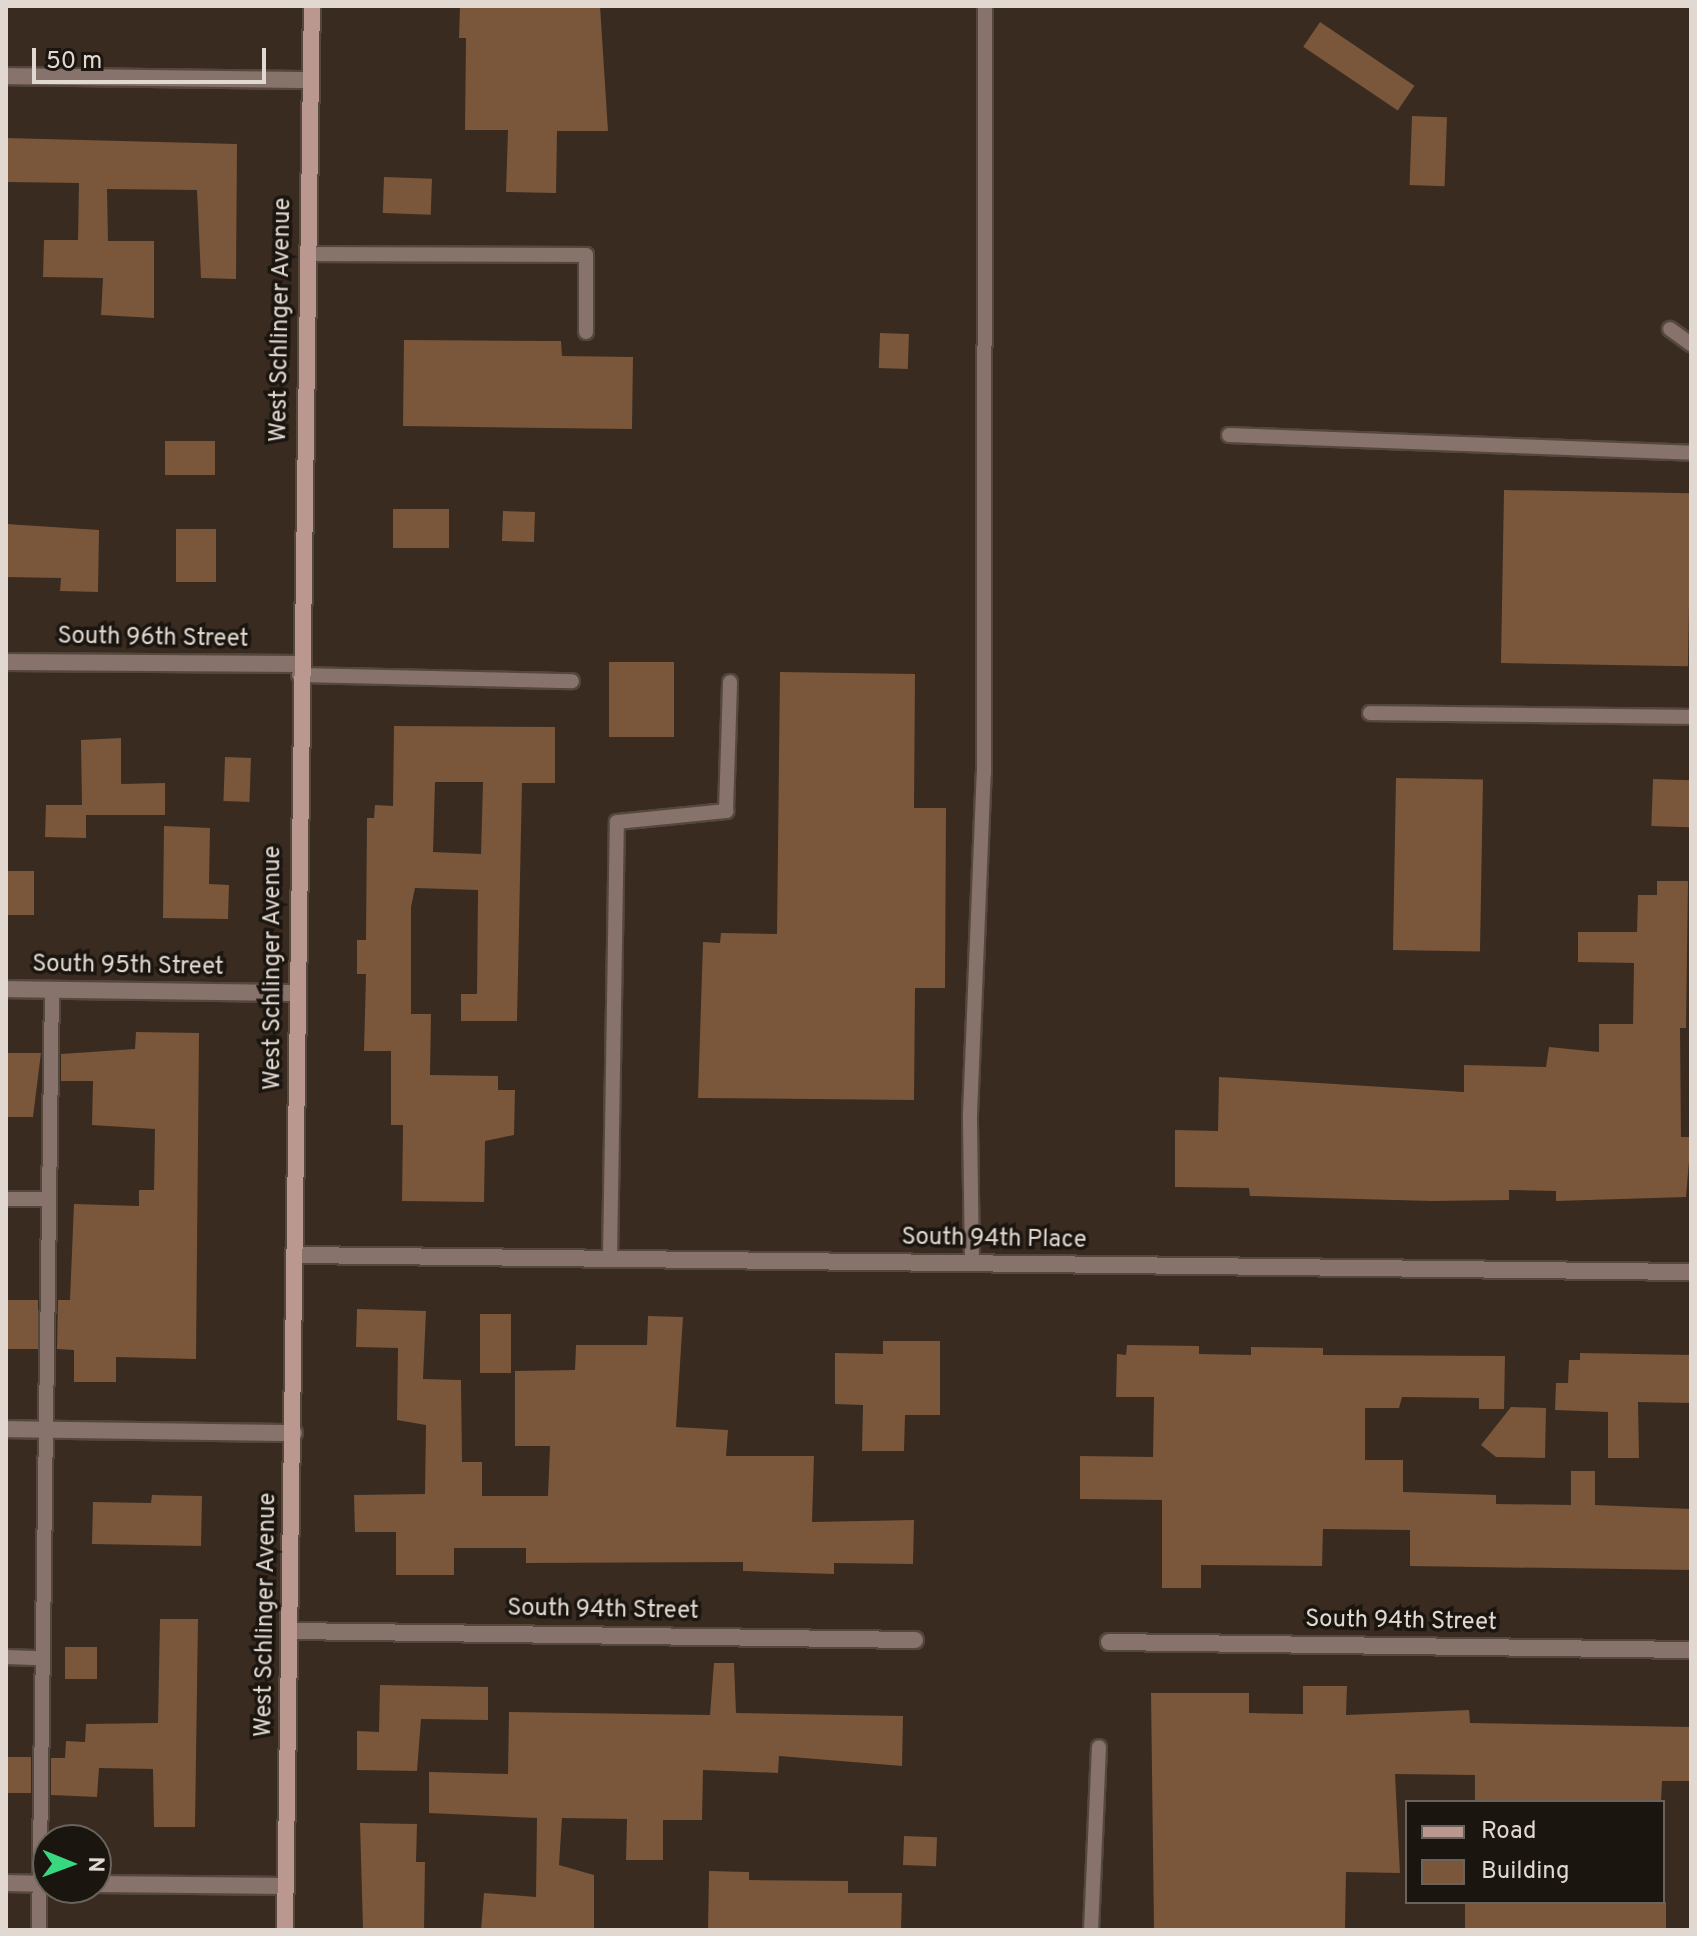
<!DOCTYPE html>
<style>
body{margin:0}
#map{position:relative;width:1697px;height:1936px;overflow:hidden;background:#392b20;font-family:Overpass,sans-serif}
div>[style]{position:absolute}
.building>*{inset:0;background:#7a563b;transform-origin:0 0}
.roads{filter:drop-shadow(2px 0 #54473c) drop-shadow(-2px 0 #54473c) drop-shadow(0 2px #54473c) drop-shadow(0 -2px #54473c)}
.lane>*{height:14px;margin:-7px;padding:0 7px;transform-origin:7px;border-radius:7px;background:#87726c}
.street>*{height:16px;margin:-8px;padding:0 8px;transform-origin:8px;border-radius:8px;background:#87726c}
.secondary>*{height:16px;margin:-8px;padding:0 8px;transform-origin:8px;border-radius:8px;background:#ba988f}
span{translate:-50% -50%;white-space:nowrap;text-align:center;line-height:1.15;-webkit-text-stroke:7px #1b1510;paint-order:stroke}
.street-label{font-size:24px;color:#e1d8d1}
.frame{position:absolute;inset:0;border:8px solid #e1d8d1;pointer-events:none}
.legend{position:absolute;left:1405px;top:1800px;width:260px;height:104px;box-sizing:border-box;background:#1b1510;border:2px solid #6a635d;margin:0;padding:10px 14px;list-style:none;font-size:24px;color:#e1d8d1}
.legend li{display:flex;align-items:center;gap:16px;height:40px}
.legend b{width:40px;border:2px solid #6a635d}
.north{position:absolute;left:32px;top:1824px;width:80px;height:80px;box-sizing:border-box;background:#1b1510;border:2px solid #6a635d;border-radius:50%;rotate:91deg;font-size:22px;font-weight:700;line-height:32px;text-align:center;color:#e1d8d1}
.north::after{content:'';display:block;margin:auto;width:28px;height:36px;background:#38d880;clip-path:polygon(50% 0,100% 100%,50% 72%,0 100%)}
.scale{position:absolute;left:32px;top:48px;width:234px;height:36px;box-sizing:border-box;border:4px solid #e1d8d1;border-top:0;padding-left:10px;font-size:24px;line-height:28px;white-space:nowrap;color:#e1d8d1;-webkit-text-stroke:6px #1b1510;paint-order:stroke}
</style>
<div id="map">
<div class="building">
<div style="clip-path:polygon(460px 6px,600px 6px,608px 131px,557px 131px,556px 193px,506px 192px,508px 130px,465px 130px,466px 38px,459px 38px)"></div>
<div style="left:1320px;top:22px;width:114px;height:30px;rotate:34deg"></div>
<div style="left:1412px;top:116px;width:35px;height:69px;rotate:2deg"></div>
<div style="clip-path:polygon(6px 138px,237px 144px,236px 279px,201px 278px,197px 190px,107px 189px,108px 241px,154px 241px,154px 318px,101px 315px,103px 278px,43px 277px,44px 240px,78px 240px,79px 183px,6px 182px)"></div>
<div style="left:384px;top:177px;width:48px;height:36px;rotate:2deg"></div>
<div style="left:880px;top:333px;width:29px;height:35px;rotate:2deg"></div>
<div style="clip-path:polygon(404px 340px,561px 341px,562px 356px,633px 357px,632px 429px,403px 426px)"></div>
<div style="left:165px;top:441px;width:50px;height:34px"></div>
<div style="left:1504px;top:490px;width:187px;height:173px;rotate:1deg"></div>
<div style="left:393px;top:509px;width:56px;height:39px"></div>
<div style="left:503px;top:511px;width:32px;height:30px;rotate:2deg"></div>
<div style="clip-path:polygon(6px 524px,99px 530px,98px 592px,60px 591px,61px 578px,6px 577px)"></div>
<div style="left:176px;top:529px;width:40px;height:53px"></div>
<div style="left:609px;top:662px;width:65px;height:75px"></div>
<div style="clip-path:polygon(780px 672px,915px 674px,914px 808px,946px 808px,945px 988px,915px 988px,914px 1100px,698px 1098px,703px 942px,720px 943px,721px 933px,777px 934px)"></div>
<div style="clip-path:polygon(evenodd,394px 726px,555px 727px,555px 783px,522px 783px,517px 1021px,461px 1021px,461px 994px,477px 994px,478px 890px,415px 888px,411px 907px,411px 1014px,431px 1014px,430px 1075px,498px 1076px,498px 1090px,515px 1090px,514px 1135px,485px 1141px,484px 1202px,402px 1201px,403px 1125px,391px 1125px,391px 1051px,364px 1051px,366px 974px,357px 974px,357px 940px,366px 940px,367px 818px,374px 818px,375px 805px,393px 806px,394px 726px,435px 782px,483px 782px,481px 854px,433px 852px,435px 782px)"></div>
<div style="clip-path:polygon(121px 738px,121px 784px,165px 783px,165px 815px,86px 815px,86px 838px,45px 837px,46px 805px,82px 805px,81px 740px)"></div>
<div style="left:225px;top:757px;width:26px;height:44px;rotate:2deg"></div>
<div style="left:1396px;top:778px;width:87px;height:172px;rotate:1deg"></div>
<div style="left:1653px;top:779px;width:38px;height:47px;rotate:2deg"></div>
<div style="clip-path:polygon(164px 826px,210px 828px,209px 884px,229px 885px,228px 919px,163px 918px)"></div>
<div style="left:6px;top:871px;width:28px;height:44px"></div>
<div style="clip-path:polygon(1657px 881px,1688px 881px,1686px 1028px,1680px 1028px,1681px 1137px,1691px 1137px,1686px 1197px,1556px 1201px,1556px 1191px,1509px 1190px,1509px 1200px,1431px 1201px,1250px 1196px,1249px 1188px,1175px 1187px,1175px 1130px,1218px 1131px,1219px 1077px,1464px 1092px,1464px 1065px,1546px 1067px,1549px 1047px,1599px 1052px,1599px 1024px,1633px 1024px,1634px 963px,1578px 962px,1578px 932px,1637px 932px,1638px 895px,1657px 895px)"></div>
<div style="clip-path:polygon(136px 1032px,199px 1033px,196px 1359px,116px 1357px,116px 1382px,74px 1382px,74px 1350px,57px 1349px,58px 1300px,70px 1300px,74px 1204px,139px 1206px,139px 1190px,154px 1190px,155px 1129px,92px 1125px,93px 1081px,61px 1081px,61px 1054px,135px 1049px)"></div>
<div style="clip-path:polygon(6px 1053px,41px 1053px,33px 1117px,6px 1117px)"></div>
<div style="left:6px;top:1300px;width:32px;height:49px"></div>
<div style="clip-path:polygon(357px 1309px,426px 1311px,423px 1379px,461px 1380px,462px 1462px,482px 1462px,482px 1496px,548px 1496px,550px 1446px,515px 1446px,515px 1371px,575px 1370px,576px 1345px,647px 1345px,648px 1316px,683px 1317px,676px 1427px,728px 1430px,726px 1456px,814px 1456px,812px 1522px,914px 1520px,913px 1564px,834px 1563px,834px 1574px,743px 1571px,743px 1562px,526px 1563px,526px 1548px,454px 1548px,454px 1575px,396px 1575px,396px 1532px,355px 1532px,354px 1495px,425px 1494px,426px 1425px,397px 1420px,398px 1348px,356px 1347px)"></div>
<div style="left:480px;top:1314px;width:31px;height:59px"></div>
<div style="clip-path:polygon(883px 1341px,940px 1341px,940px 1415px,905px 1415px,904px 1451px,862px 1451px,863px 1405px,835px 1404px,835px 1353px,883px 1354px)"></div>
<div style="clip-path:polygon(1127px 1345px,1199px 1346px,1199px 1354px,1251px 1355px,1251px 1347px,1323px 1348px,1323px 1355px,1505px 1356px,1504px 1409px,1479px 1409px,1479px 1398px,1402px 1397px,1399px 1408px,1365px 1408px,1365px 1460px,1403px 1460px,1403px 1492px,1496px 1495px,1496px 1504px,1571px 1505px,1571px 1471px,1595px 1471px,1595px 1505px,1691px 1509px,1691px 1570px,1410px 1566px,1410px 1530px,1323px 1529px,1322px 1566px,1201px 1565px,1201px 1588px,1162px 1588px,1162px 1500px,1080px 1499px,1080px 1456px,1153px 1457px,1154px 1397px,1116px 1397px,1117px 1354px,1126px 1355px)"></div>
<div style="clip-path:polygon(1580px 1353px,1691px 1355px,1691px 1403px,1638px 1402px,1639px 1458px,1608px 1458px,1608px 1412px,1555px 1410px,1556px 1383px,1568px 1383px,1569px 1360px,1580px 1360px)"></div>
<div style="clip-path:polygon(1511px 1407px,1546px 1408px,1545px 1458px,1496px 1457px,1481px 1445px)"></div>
<div style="clip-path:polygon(152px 1495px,202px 1496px,201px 1546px,92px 1544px,93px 1502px,151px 1503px)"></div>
<div style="clip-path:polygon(160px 1619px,198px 1619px,195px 1827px,154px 1827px,153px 1769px,99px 1768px,97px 1797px,51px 1795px,51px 1758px,65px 1758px,66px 1741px,85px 1742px,86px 1724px,158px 1723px)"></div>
<div style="left:65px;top:1647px;width:32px;height:32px"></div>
<div style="clip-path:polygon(714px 1663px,734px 1663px,736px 1713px,903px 1716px,902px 1766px,779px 1756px,778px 1773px,703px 1770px,702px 1820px,663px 1820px,663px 1860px,626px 1860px,627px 1819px,562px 1818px,559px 1865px,594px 1875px,594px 1930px,481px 1930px,484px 1893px,536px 1897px,537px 1818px,429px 1813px,429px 1772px,508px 1774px,509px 1712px,710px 1715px)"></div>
<div style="clip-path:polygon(380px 1685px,488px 1687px,488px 1720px,421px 1719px,417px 1771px,357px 1770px,357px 1731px,379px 1732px)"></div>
<div style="clip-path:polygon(1303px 1686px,1347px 1686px,1346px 1715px,1469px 1710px,1470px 1723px,1691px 1727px,1691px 1781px,1662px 1781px,1661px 1802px,1475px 1802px,1475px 1775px,1395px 1774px,1400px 1873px,1346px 1872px,1345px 1928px,1154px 1930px,1151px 1693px,1249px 1693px,1249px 1713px,1303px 1714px)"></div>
<div style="left:6px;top:1757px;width:25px;height:36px"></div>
<div style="clip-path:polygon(360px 1823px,417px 1824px,416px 1862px,425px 1862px,424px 1930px,363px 1930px)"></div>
<div style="left:904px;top:1836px;width:33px;height:29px;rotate:2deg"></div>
<div style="clip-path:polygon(709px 1871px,749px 1872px,749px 1880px,848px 1881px,848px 1893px,902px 1893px,901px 1930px,708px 1930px)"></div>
<div style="clip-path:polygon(1559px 1902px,1666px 1902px,1666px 1930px,1465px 1930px,1465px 1904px)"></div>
</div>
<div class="roads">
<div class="lane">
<div style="left:307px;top:254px;width:279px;rotate:0.2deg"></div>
<div style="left:586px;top:255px;width:77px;rotate:90deg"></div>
<div style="left:1670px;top:329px;width:26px;rotate:36deg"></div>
<div style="left:1229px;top:435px;width:462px;rotate:2.2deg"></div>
<div style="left:299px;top:675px;width:273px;rotate:1.3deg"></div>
<div style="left:1370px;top:713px;width:321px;rotate:0.7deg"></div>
<div style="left:6px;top:1199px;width:42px"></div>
<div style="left:610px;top:1259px;width:437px;rotate:-89.1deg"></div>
<div style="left:617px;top:822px;width:110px;rotate:-5.8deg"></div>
<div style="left:726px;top:811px;width:129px;rotate:-88.2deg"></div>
<div style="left:972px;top:1264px;width:149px;rotate:-90.8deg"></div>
<div style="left:970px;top:1115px;width:342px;rotate:-87.7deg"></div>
<div style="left:984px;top:773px;width:767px;rotate:-89.93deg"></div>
<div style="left:6px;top:1657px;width:36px;rotate:2deg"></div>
<div style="left:39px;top:1930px;width:940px;rotate:-89.21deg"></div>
<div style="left:1091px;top:1930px;width:183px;rotate:-87.5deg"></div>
</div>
<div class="street">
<div style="left:6px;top:76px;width:305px;rotate:0.8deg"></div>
<div style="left:6px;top:662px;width:293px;rotate:0.4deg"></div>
<div style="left:6px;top:989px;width:292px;rotate:0.8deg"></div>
<div style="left:297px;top:1255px;width:1394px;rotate:0.7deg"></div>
<div style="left:6px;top:1429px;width:288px;rotate:0.8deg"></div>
<div style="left:291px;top:1631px;width:624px;rotate:0.83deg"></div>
<div style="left:1109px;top:1642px;width:582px;rotate:0.79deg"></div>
<div style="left:6px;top:1883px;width:42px;rotate:1.4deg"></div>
<div style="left:96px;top:1884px;width:190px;rotate:0.6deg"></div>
</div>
<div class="secondary">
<div style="left:285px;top:1930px;width:1924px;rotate:-89.2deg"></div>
</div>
</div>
<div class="street-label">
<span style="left:282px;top:320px;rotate:-89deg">West Schlinger Avenue</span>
<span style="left:153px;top:639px;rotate:1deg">South 96th Street</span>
<span style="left:128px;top:967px;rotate:1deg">South 95th Street</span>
<span style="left:274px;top:968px;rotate:-90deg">West Schlinger Avenue</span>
<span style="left:994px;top:1240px;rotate:1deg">South 94th Place</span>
<span style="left:603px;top:1611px;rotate:1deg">South 94th Street</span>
<span style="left:267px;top:1615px;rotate:-89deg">West Schlinger Avenue</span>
<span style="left:1401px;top:1622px;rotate:1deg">South 94th Street</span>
</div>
<div class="frame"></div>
<ul class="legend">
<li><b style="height:10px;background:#ba988f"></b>Road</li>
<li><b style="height:22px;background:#7a563b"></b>Building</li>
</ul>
<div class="north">N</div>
<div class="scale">50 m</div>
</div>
